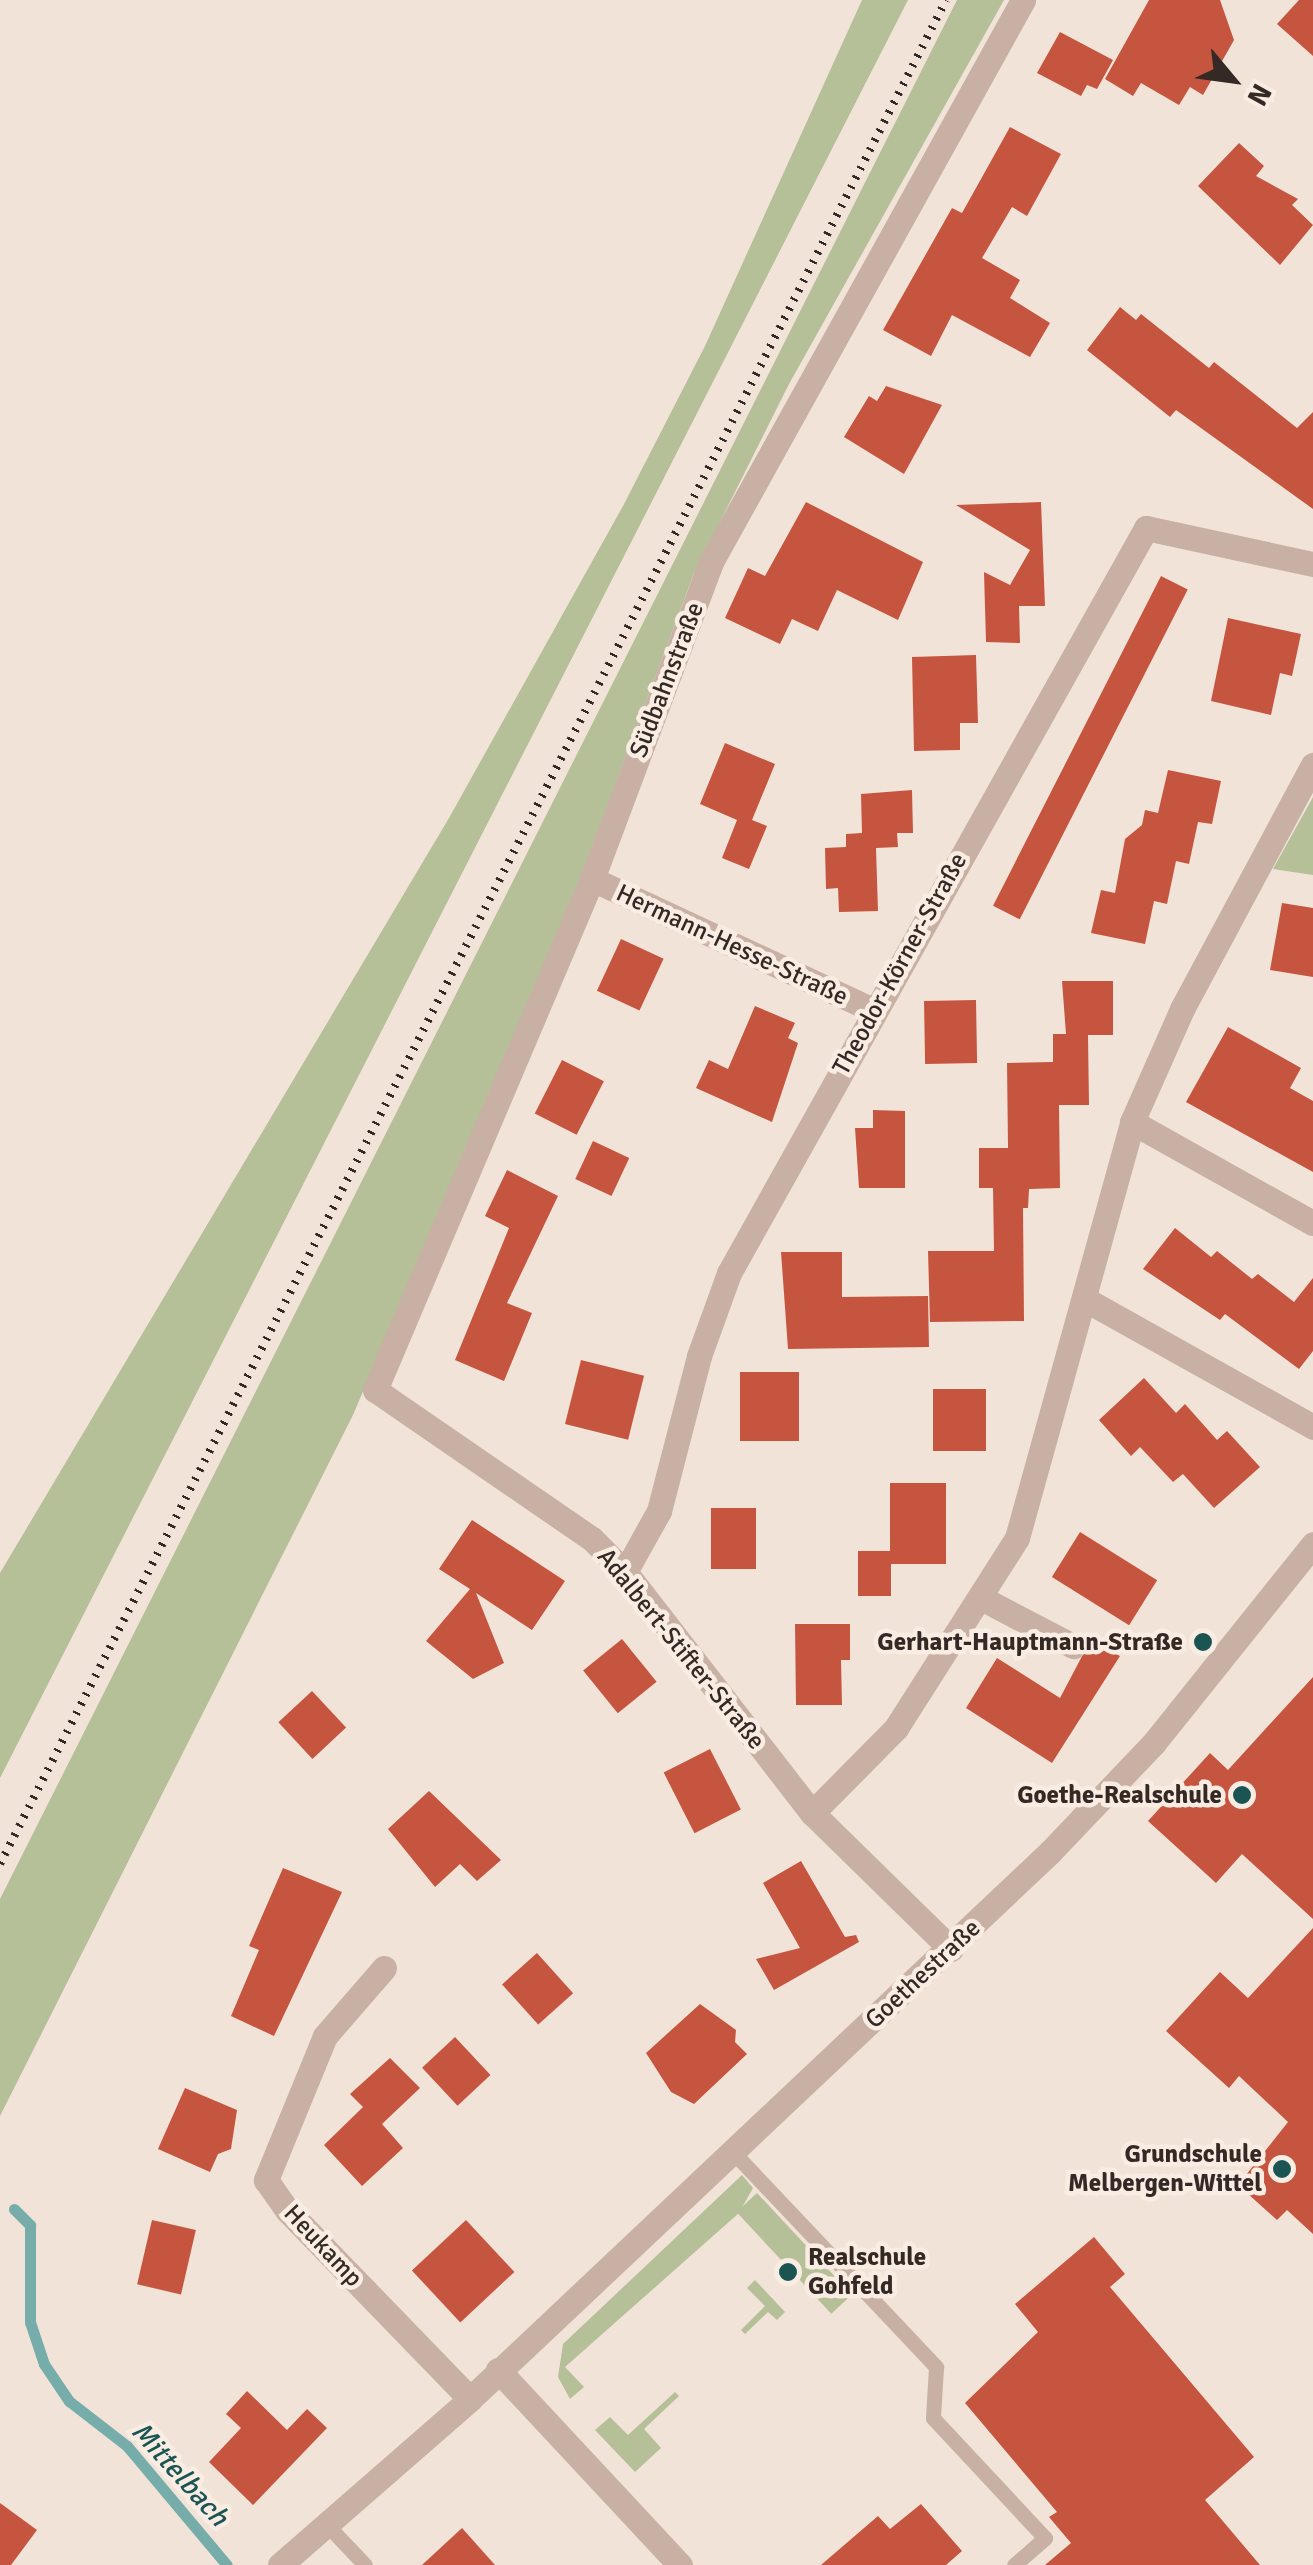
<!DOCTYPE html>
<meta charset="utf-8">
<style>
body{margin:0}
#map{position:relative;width:1313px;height:2565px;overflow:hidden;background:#f1e3d7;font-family:Signika,sans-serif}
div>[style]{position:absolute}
.green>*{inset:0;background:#b5bf98;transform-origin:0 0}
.stream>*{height:11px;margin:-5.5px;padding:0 5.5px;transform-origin:5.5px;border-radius:5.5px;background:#76adab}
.building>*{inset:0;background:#c65540;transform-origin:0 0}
.service>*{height:15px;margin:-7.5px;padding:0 7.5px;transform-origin:7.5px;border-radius:7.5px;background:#c8b1a4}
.minor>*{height:25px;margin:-12.5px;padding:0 12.5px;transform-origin:12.5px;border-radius:12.5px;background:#c8b1a4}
.rail>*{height:8px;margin-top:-4px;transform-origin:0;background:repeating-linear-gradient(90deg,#342925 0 2.5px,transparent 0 10.5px)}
.dots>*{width:28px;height:28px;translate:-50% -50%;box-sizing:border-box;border:5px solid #f9ede3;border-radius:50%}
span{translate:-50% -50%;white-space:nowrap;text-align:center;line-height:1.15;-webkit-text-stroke:9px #f9ede3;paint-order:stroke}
.street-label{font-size:25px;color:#342925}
.poi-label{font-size:25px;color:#342925;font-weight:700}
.right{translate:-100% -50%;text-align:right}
.left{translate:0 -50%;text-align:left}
.water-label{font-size:28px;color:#1b5553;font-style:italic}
.north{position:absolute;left:1183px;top:30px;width:100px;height:100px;-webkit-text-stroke:8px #f9ede3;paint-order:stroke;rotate:119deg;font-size:28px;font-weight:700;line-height:40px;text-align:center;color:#342925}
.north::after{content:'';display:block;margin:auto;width:35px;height:45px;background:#342925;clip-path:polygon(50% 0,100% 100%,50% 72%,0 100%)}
</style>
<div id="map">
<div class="green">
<div style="clip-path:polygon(862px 0,908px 0,0 1778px,0 1573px,449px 818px,623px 506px,705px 346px)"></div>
<div style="clip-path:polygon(957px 0,1004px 0,789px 384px,693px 576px,572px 900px,353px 1415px,0 2116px,0 1899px)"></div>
<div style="clip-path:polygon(1313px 797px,1313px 875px,1273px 869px)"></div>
<div style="clip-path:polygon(742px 2175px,753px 2188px,739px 2213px,565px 2367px,584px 2387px,570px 2399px,558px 2377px,563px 2344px)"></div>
<div style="left:757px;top:2193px;width:139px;height:28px;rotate:47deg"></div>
<div style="clip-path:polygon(755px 2280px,785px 2312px,777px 2320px,768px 2312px,745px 2334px,741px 2330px,765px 2306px,747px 2288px)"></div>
<div style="clip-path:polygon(675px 2392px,679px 2396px,644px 2429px,661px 2448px,635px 2472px,595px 2430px,610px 2417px,628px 2435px)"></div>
</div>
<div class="stream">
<div style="left:14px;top:2209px;width:23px;rotate:45deg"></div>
<div style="left:30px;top:2225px;width:97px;rotate:90deg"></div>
<div style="left:30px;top:2322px;width:44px;rotate:71.6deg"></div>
<div style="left:44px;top:2364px;width:45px;rotate:56deg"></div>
<div style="left:69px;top:2401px;width:73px;rotate:37.8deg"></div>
<div style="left:127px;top:2446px;width:155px;rotate:50deg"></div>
</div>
<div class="building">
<div style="clip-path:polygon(1149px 0,1220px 0,1234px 40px,1203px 95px,1190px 87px,1179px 105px,1141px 83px,1133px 96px,1105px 79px)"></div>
<div style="clip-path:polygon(1299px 0,1313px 0,1313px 56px,1277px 24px)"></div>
<div style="clip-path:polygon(1060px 32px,1113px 60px,1097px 89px,1087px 85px,1081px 96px,1037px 73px)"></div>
<div style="clip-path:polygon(1010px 127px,1061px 154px,1027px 216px,1012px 207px,982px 258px,1020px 280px,1010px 298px,1050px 323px,1030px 357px,952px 315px,931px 356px,883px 330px,952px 208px,962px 213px)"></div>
<div style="clip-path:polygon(1239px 143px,1264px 166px,1256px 176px,1298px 199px,1292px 205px,1313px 225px,1280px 265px,1198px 186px)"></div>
<div style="clip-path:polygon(1120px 307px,1136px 320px,1141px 314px,1209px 368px,1214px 362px,1297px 428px,1313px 412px,1313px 509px,1176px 410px,1170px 417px,1087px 350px)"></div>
<div style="clip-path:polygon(886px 386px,942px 405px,904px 474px,844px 437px,869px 396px,877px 401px)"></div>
<div style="clip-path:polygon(806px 502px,923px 562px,898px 620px,837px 590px,818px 631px,792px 619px,780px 644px,725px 618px,748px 568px,765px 576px)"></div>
<div style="clip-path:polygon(1041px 502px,1045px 606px,1019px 606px,1020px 643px,986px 642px,984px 572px,1010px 585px,1030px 550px,956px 505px)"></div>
<div style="left:1161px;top:576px;width:30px;height:370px;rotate:27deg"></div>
<div style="clip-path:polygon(1228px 618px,1301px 634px,1292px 676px,1280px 673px,1271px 715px,1211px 701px)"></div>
<div style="clip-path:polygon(976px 655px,978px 723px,960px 723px,960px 750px,914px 751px,912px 657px)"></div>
<div style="clip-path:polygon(725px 743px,775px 764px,752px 820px,767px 826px,749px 869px,722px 858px,737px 820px,700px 804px)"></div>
<div style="clip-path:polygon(1168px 770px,1221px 781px,1212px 824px,1198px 822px,1189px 864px,1176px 861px,1167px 904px,1154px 901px,1145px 944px,1091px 933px,1101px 890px,1115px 893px,1125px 839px,1142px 825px,1145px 810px,1158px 813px)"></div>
<div style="clip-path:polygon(912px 790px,913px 833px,897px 833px,898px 847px,876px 848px,878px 911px,839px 912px,838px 888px,826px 889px,825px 848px,846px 847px,846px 834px,862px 833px,861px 794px)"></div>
<div style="clip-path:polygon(1282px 903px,1313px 908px,1313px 977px,1270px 970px)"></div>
<div style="left:621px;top:939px;width:47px;height:57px;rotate:25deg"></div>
<div style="clip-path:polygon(1062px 981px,1113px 981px,1113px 1035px,1088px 1035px,1089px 1105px,1059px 1105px,1060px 1188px,1029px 1189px,1028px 1208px,1023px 1208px,1024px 1321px,930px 1322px,928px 1251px,994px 1251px,993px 1188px,979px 1188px,979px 1148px,1008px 1148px,1007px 1063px,1053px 1062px,1053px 1034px,1066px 1034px)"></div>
<div style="left:976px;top:1000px;width:63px;height:52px;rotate:89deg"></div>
<div style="clip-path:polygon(755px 1006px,795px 1023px,788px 1038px,798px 1043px,772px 1122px,696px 1088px,709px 1060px,728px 1069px)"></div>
<div style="clip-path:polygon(1228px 1027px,1301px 1068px,1290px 1088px,1313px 1101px,1313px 1172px,1186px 1102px)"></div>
<div style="left:562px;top:1060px;width:47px;height:60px;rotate:27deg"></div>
<div style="clip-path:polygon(873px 1110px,905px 1111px,905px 1188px,859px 1188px,855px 1128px,873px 1128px)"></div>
<div style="left:593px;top:1141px;width:40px;height:42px;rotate:25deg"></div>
<div style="clip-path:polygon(507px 1170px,558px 1196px,507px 1303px,532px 1313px,504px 1381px,455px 1360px,509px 1228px,485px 1216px)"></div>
<div style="clip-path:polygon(1175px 1228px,1211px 1257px,1217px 1251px,1252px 1279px,1258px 1274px,1294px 1302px,1313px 1278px,1313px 1351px,1299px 1369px,1225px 1314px,1220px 1320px,1143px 1269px)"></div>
<div style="clip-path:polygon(781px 1252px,842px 1252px,842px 1297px,928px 1296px,929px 1347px,788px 1349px)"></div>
<div style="left:581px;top:1360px;width:65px;height:66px;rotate:14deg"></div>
<div style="left:740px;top:1372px;width:59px;height:69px"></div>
<div style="clip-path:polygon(1144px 1378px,1176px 1413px,1185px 1404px,1217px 1440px,1227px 1431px,1260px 1467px,1214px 1508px,1183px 1474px,1173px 1482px,1140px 1447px,1131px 1456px,1099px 1420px)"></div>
<div style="left:933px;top:1389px;width:53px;height:62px"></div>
<div style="left:890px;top:1483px;width:56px;height:81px"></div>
<div style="left:711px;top:1508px;width:45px;height:61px"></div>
<div style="clip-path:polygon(472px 1520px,565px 1581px,532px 1630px,476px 1593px,504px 1663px,473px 1679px,426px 1641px,470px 1589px,439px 1569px)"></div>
<div style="left:1080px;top:1532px;width:91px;height:53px;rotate:32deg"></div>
<div style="left:858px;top:1551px;width:33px;height:45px"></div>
<div style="clip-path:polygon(795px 1624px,850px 1624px,850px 1660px,841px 1660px,842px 1705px,796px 1705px)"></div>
<div style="left:622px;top:1639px;width:55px;height:50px;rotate:51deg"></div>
<div style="clip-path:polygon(1090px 1641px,1120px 1656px,1052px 1763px,966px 1708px,997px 1658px,1060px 1698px)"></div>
<div style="clip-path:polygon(1313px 1677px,1313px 1919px,1242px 1854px,1216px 1883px,1148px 1821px,1210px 1753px,1228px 1770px)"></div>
<div style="left:312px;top:1691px;width:50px;height:46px;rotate:47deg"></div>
<div style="left:710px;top:1749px;width:68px;height:52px;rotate:63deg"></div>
<div style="clip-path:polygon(429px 1791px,501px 1860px,477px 1881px,460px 1864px,435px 1887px,388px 1829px)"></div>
<div style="clip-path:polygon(801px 1861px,845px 1937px,856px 1935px,859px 1942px,774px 1990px,756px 1959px,800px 1948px,763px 1883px)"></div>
<div style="clip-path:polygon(283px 1868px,342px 1892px,274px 2036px,231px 2016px,259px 1950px,249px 1946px)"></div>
<div style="clip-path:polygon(1313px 1928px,1313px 2234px,1287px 2210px,1277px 2220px,1238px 2185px,1288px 2122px,1239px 2076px,1229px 2088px,1166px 2031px,1220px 1972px,1248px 1998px)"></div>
<div style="left:537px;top:1953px;width:54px;height:47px;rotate:48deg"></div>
<div style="clip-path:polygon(700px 2004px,736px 2030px,735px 2042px,747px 2054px,694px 2104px,671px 2092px,646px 2053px)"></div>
<div style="left:455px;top:2037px;width:52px;height:45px;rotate:47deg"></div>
<div style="clip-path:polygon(390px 2058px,420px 2088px,382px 2124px,403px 2148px,362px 2186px,324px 2145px,363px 2107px,350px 2094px)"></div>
<div style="clip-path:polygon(185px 2088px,237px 2110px,231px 2149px,218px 2154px,210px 2172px,158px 2149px)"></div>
<div style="left:152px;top:2220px;width:45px;height:66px;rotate:13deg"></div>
<div style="left:466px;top:2220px;width:71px;height:74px;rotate:47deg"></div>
<div style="clip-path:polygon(1094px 2237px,1125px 2274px,1110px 2287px,1254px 2457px,1205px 2500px,1260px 2565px,1045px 2565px,1071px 2543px,1049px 2517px,1057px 2512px,965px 2403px,1038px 2332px,1015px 2304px)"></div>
<div style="clip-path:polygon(247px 2391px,287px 2430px,307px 2409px,327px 2428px,253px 2505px,209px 2462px,241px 2428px,226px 2414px)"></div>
<div style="clip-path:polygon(0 2503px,37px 2530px,11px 2565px,0 2565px)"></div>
<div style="clip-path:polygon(921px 2504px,962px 2551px,946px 2565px,821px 2565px,878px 2516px,890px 2529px)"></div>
<div style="clip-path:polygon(462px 2528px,495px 2565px,422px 2565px)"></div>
</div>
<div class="service">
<div style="left:733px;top:2152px;width:296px;rotate:46.6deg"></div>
<div style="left:936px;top:2367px;width:51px;rotate:93.4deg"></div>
<div style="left:933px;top:2418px;width:164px;rotate:47deg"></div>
<div style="left:1045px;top:2538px;width:41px;rotate:138.9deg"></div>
<div style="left:329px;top:2527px;width:52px;rotate:46.5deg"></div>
</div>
<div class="minor">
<div style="left:592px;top:879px;width:310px;rotate:25deg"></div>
<div style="left:1132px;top:1122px;width:207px;rotate:29.2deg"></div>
<div style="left:1088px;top:1301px;width:258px;rotate:29.2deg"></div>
<div style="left:625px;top:1572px;width:70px;rotate:-60.9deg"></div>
<div style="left:659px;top:1511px;width:160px;rotate:-75.5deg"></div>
<div style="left:699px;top:1356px;width:88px;rotate:-70.1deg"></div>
<div style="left:729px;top:1273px;width:854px;rotate:-60.76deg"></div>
<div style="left:1146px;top:528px;width:171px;rotate:12.2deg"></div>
<div style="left:983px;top:1599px;width:102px;rotate:27.6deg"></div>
<div style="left:812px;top:1813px;width:120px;rotate:-45.3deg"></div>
<div style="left:896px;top:1728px;width:225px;rotate:-57.5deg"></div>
<div style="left:1017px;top:1538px;width:432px;rotate:-74.5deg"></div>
<div style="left:1132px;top:1122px;width:124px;rotate:-66.1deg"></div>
<div style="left:1182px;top:1009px;width:277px;rotate:-61.8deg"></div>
<div style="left:951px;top:1949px;width:194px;rotate:-135.6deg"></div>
<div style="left:812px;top:1813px;width:305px;rotate:-127.8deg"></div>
<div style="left:625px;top:1572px;width:47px;rotate:-135deg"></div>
<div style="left:592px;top:1539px;width:263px;rotate:-145.5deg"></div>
<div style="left:375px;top:1390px;width:555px;rotate:-66.99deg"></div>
<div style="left:592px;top:879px;width:339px;rotate:-69.4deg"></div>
<div style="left:711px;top:562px;width:643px;rotate:-60.96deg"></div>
<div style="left:384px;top:1968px;width:90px;rotate:130.9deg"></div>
<div style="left:325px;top:2036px;width:156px;rotate:112.3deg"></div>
<div style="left:266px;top:2180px;width:37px;rotate:55deg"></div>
<div style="left:287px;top:2210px;width:263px;rotate:45.9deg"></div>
<div style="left:498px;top:2370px;width:267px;rotate:47deg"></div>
<div style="left:280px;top:2565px;width:252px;rotate:-41.1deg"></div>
<div style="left:470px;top:2399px;width:797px;rotate:-43.32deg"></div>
<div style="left:1050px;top:1852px;width:149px;rotate:-46.4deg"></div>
<div style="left:1153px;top:1744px;width:256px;rotate:-51.3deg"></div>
</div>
<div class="rail">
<div style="left:0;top:1864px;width:2090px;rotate:-63.09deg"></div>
</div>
<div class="dots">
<div style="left:1203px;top:1642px;background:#1b5553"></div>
<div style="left:1242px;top:1795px;background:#1b5553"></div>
<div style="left:1282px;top:2169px;background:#1b5553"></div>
<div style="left:788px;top:2272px;background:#1b5553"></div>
</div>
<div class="street-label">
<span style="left:667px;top:680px;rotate:-69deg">Südbahnstraße</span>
<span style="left:732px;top:945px;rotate:25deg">Hermann-Hesse-Straße</span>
<span style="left:900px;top:964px;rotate:-61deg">Theodor-Körner-Straße</span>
<span style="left:681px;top:1649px;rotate:51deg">Adalbert-Stifter-Straße</span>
<span style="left:923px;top:1974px;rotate:-43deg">Goethestraße</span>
<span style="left:323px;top:2246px;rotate:47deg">Heukamp</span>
</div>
<div class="poi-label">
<span class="right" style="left:1183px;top:1642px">Gerhart-Hauptmann-Straße</span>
<span class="right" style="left:1222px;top:1795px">Goethe-Realschule</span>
<span class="right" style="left:1262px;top:2169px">Grundschule<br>Melbergen-Wittel</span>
<span class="left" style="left:808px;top:2272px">Realschule<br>Gohfeld</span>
</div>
<div class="water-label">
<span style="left:180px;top:2474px;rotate:48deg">Mittelbach</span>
</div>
<div class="north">N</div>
</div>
